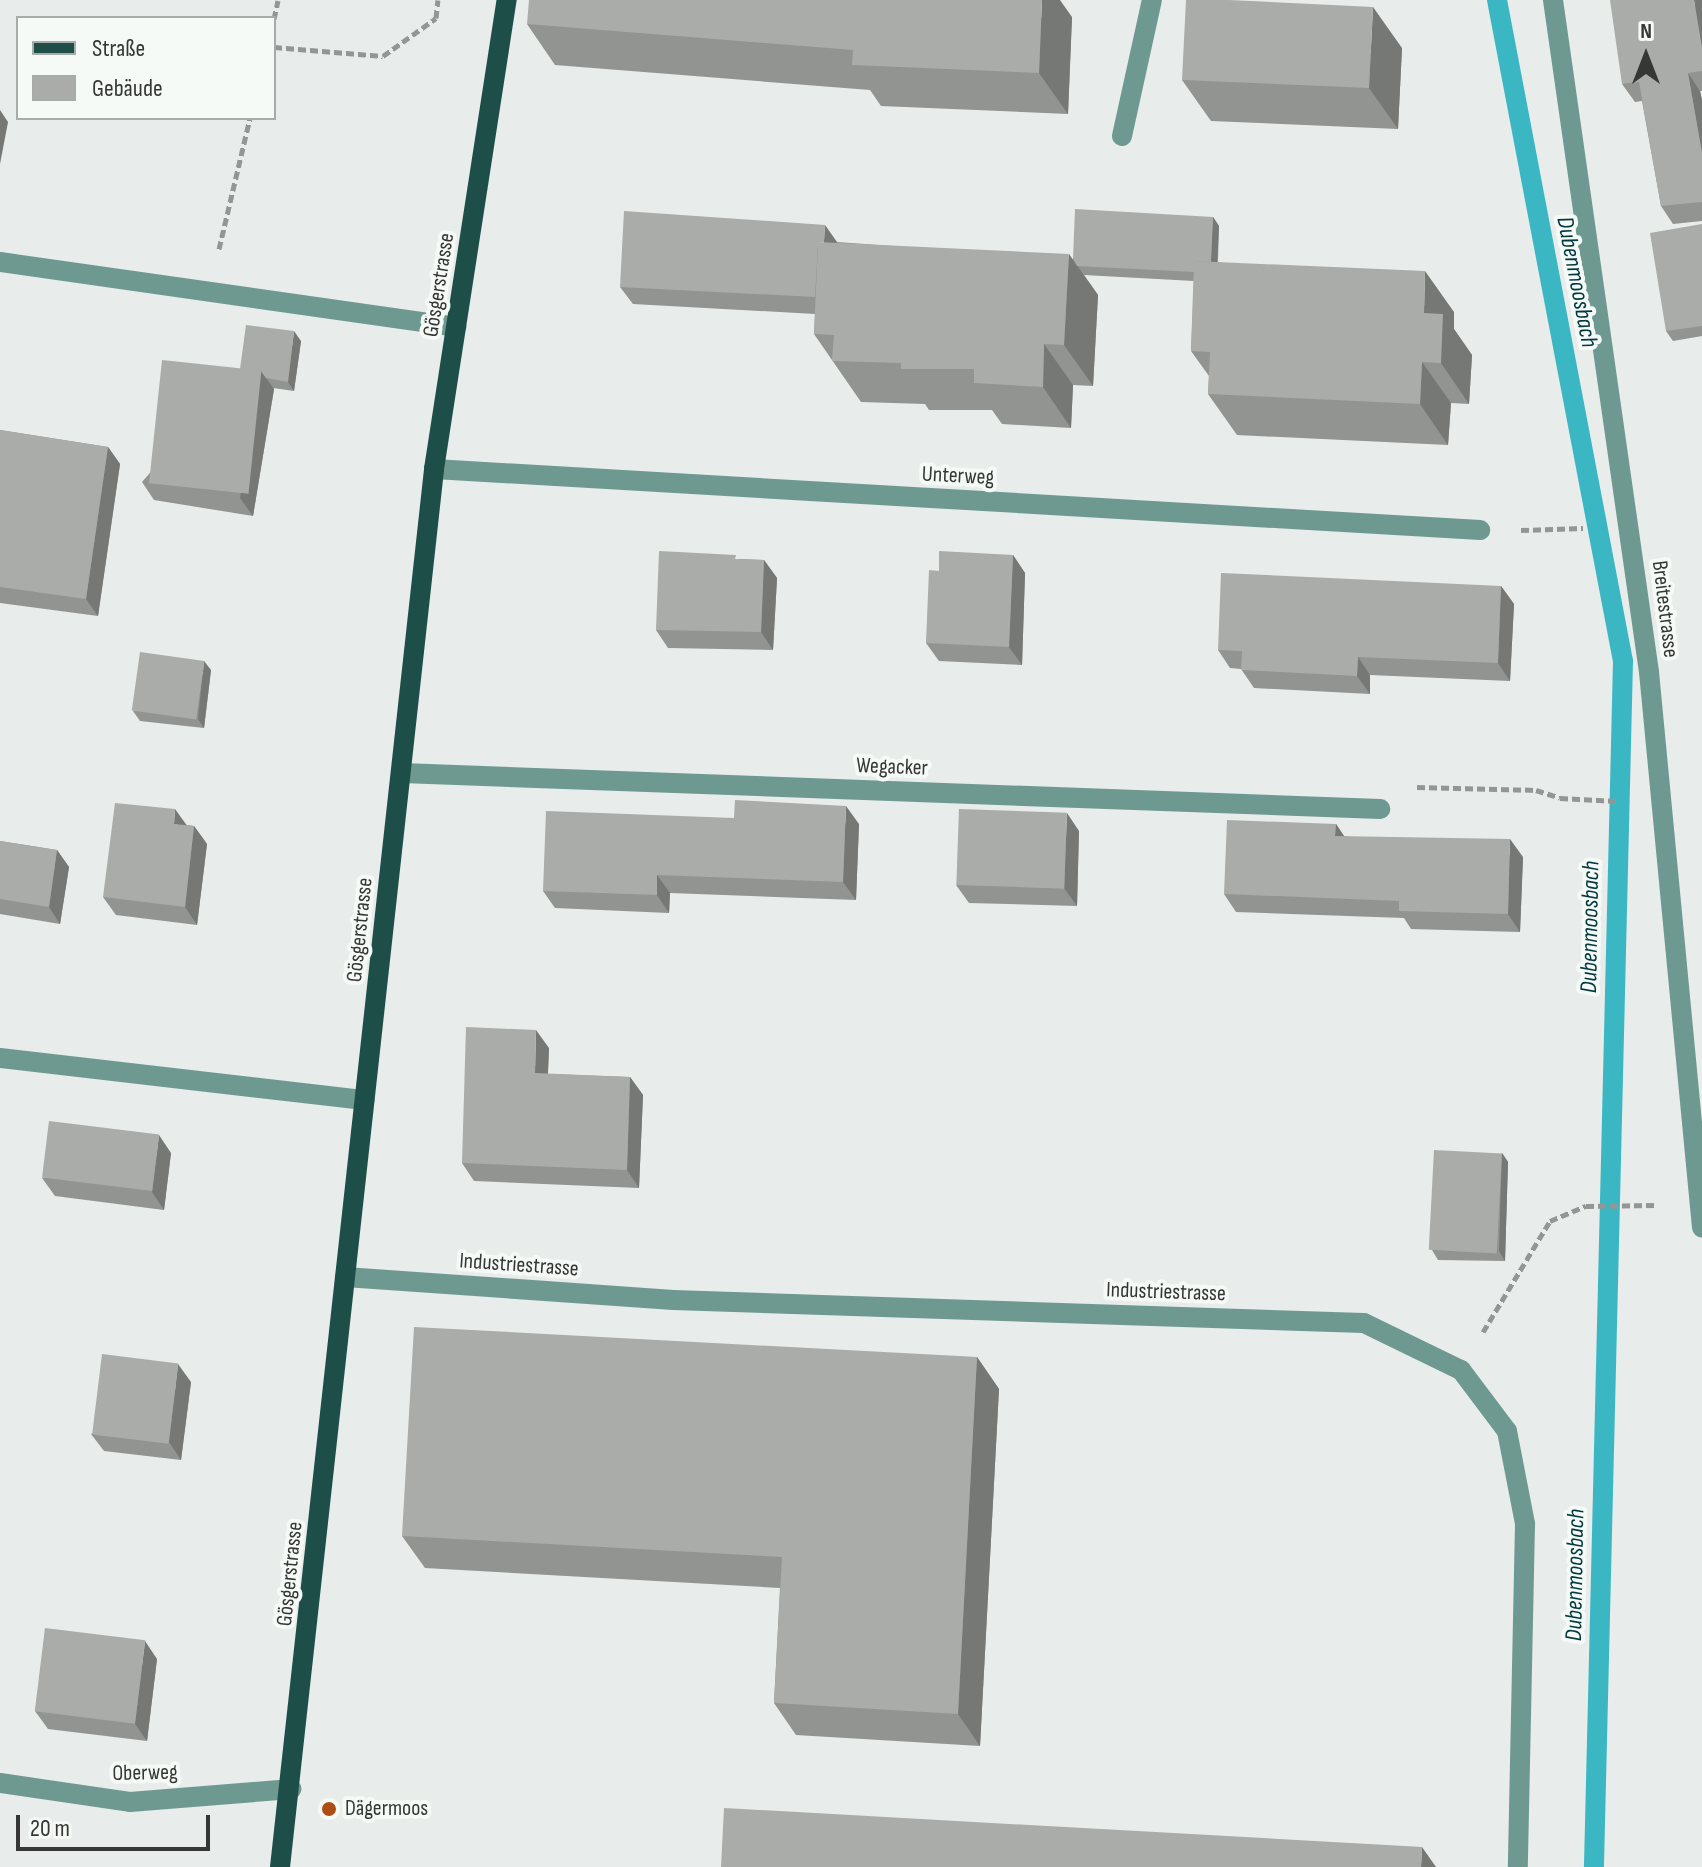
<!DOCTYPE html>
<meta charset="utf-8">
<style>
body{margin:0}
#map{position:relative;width:1702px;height:1867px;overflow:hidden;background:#e8ecea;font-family:"Sofia Sans Condensed",sans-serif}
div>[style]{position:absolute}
.stream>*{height:20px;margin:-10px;padding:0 10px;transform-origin:10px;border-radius:10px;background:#3bb7c4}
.path>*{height:5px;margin-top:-2.5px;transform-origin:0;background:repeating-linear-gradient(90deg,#939694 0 8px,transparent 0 12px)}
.minor>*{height:20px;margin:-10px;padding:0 10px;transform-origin:10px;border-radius:10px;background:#6e9991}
.major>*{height:20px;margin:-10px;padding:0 10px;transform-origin:10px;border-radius:10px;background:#1d4f48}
.wall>*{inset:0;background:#919490}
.shaded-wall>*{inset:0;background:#767876}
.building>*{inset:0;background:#a9aca8;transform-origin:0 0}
.dots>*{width:22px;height:22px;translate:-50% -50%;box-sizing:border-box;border:4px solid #f5faf7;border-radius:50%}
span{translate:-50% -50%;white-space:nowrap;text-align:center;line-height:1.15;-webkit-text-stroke:8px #f5faf7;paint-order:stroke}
.street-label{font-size:22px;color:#353635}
.poi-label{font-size:22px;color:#353635}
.left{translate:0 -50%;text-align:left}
.water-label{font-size:24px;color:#00393e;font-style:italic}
.legend{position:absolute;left:16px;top:16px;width:260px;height:104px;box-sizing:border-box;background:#f5faf7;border:2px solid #a8aca9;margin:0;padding:10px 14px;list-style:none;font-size:24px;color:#353635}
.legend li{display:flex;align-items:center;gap:16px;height:40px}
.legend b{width:40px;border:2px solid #a8aca9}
.north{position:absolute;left:1606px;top:16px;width:80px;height:80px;-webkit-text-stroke:6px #f5faf7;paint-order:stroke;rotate:0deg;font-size:22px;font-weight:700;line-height:32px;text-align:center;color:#353635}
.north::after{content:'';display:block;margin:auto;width:28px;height:36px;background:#353635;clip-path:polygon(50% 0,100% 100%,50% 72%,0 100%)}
.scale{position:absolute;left:16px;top:1815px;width:194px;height:36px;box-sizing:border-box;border:4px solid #353635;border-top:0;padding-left:10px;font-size:24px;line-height:28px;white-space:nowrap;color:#353635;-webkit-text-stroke:6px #f5faf7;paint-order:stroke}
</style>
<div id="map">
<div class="stream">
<div style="left:1497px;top:0;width:673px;rotate:79.21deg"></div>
<div style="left:1623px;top:661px;width:1206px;rotate:91.38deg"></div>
</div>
<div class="path">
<div style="left:274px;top:19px;width:19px;rotate:-78deg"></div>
<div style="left:274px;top:47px;width:109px;rotate:4.7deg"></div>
<div style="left:383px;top:56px;width:65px;rotate:-35.6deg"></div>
<div style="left:436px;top:18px;width:18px;rotate:-84deg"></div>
<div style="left:219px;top:249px;width:135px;rotate:-76.7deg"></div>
<div style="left:1521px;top:530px;width:62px;rotate:-1.8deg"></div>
<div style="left:1417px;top:787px;width:119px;rotate:1.4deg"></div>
<div style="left:1536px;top:790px;width:25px;rotate:18deg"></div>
<div style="left:1560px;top:798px;width:57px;rotate:3deg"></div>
<div style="left:1483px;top:1332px;width:130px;rotate:-58.9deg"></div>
<div style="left:1550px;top:1221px;width:39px;rotate:-23deg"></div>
<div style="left:1586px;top:1206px;width:69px;rotate:-0.8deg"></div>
</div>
<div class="minor">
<div style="left:1553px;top:0;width:679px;rotate:81.87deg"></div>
<div style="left:1649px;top:672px;width:558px;rotate:84.55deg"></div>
<div style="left:1122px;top:136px;width:139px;rotate:-77.6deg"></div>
<div style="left:0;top:262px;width:461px;rotate:8.1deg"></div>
<div style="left:434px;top:469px;width:1048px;rotate:3.34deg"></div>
<div style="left:402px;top:773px;width:979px;rotate:2.11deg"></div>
<div style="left:0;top:1058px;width:367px;rotate:6.6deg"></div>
<div style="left:345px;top:1277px;width:329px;rotate:4deg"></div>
<div style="left:673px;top:1300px;width:691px;rotate:1.91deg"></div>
<div style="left:1364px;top:1323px;width:108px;rotate:25.9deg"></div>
<div style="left:1461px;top:1370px;width:76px;rotate:53deg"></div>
<div style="left:1507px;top:1431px;width:95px;rotate:79deg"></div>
<div style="left:1525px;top:1524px;width:343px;rotate:91.2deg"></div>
<div style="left:0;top:1783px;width:131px;rotate:8.3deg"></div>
<div style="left:130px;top:1802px;width:162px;rotate:-4.6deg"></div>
</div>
<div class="major">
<div style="left:280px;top:1867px;width:1406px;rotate:-83.71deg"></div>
<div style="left:434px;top:469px;width:475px;rotate:-81.2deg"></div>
</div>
<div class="wall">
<div style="clip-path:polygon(1702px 0,1702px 91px,1700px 91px,1702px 100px,1702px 221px,1673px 224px,1661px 206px,1642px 101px,1635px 102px,1622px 84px)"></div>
<div style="clip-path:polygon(1072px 17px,1068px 114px,881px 106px,870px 90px,555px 65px,527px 24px)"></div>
<div style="clip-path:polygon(1402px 48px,1398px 129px,1211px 121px,1182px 80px)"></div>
<div style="clip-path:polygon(1213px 217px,1219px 226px,1218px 262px,1454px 312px,1454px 329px,1472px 355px,1469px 404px,1451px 403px,1448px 445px,1237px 435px,1208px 394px,1209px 376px,1191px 351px,1194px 281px,1084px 275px,1098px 295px,1093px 386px,1073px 385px,1071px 428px,1002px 424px,992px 410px,929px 410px,925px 404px,861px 402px,814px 334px,815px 314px,633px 304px,620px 287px,837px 242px,1073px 259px)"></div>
<div style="clip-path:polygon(1702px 224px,1702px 336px,1673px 341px,1666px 331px)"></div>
<div style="clip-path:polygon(301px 341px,294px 391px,273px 388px,274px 389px,253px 516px,154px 500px,142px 482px,240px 369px)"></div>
<div style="clip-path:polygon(0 430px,108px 447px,120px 464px,98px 616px,0 603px)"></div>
<div style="clip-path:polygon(1013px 555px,1025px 573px,1022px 665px,939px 661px,926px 643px,939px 571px)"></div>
<div style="clip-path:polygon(739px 559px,764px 560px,777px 578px,773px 650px,668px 648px,656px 630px)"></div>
<div style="clip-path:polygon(1501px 586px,1514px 604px,1510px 681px,1370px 675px,1370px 694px,1254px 688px,1241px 669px,1230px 668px,1218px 650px)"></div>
<div style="clip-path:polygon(211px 670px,204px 728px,140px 721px,133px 711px)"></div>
<div style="clip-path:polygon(734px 818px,859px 824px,856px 900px,670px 893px,669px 913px,555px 908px,543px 891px)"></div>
<div style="clip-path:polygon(1336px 824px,1344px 836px,1523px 857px,1520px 932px,1411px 929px,1404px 918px,1236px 912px,1224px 894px)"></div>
<div style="clip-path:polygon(187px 825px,194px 826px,207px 844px,197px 925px,116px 915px,103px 897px)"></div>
<div style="clip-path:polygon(1079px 831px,1077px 906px,969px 903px,956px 885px)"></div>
<div style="clip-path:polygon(0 841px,57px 850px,69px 867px,60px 924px,0 914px)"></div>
<div style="clip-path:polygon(549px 1048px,548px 1074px,630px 1077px,643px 1095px,639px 1188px,474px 1181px,462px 1163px)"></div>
<div style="clip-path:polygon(171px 1153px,164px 1210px,55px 1196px,42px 1178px)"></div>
<div style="clip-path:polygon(1502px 1153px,1508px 1162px,1505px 1261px,1438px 1260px,1432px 1250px)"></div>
<div style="clip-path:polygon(977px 1357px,999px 1389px,980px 1746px,796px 1735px,774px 1703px,780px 1588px,425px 1568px,402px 1536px)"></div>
<div style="clip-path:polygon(191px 1382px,181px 1460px,104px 1451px,91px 1434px)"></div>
<div style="clip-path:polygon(157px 1659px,147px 1741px,48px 1729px,35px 1711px)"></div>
</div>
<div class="shaded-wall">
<div style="clip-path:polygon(1042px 0,1060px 0,1072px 17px,1068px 114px,1039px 73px)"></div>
<div style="clip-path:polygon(1694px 0,1702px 0,1702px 48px)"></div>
<div style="clip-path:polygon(1373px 7px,1402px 48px,1398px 129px,1369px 88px)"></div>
<div style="clip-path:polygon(1688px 73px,1700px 91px,1702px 100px,1702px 153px)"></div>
<div style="clip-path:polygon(0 110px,8px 122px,0 164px)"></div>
<div style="clip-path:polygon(1213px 217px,1219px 226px,1216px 283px,1210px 273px)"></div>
<div style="clip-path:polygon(825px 225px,837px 242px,832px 315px,820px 298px)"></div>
<div style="clip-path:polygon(1069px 254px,1098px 295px,1093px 386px,1064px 345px)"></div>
<div style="clip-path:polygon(1425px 271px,1454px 312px,1454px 329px,1472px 355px,1469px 404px,1441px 363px,1424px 313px)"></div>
<div style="clip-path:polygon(294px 331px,301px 341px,294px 391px,288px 382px)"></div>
<div style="clip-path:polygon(1044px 344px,1073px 385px,1071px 428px,1043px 387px)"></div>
<div style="clip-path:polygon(1422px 362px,1451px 403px,1448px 445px,1420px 404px)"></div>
<div style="clip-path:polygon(261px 371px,274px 389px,253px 516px,240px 498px)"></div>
<div style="clip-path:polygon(108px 447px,120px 464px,98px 616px,86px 599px)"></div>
<div style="clip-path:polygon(1013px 555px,1025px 573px,1022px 665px,1009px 647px)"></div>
<div style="clip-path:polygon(764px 560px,777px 578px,773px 650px,761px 632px)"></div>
<div style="clip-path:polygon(1501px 586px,1514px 604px,1510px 681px,1498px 663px)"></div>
<div style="clip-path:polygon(1358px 657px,1370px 675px,1370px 694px,1357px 676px)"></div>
<div style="clip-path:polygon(204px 661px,211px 670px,204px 728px,198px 719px)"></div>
<div style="clip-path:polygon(846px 806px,859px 824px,856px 900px,843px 882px)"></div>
<div style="clip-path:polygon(175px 809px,188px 827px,174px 824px)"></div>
<div style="clip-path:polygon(1067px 813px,1079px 831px,1077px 906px,1064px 888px)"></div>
<div style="clip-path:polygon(1336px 824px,1348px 842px,1335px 836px)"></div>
<div style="clip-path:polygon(194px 826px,207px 844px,197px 925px,185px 907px)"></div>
<div style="clip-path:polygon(1510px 839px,1523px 857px,1520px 932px,1508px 914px)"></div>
<div style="clip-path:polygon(57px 850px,69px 867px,60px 924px,49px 907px)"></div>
<div style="clip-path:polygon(657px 875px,670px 893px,669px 913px,657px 895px)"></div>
<div style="clip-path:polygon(536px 1030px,549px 1048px,547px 1091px,535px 1073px)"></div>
<div style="clip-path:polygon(630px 1077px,643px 1095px,639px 1188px,627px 1170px)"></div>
<div style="clip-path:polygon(159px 1135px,171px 1153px,164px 1210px,152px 1192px)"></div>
<div style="clip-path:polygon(1502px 1153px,1508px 1162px,1505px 1261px,1499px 1251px)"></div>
<div style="clip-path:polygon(977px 1357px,999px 1389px,980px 1746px,958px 1714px)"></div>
<div style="clip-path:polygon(178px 1364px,191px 1382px,181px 1460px,169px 1442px)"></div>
<div style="clip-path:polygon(145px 1641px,157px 1659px,147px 1741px,135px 1724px)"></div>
<div style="clip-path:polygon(1422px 1847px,1436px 1867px,1421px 1867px)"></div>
</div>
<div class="building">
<div style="clip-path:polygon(529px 0,1042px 0,1039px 73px,852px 65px,853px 50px,527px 24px)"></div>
<div style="clip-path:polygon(1186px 0,1229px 0,1373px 7px,1369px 88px,1182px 80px)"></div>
<div style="clip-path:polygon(1610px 0,1694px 0,1702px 48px,1702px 71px,1688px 73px,1702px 153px,1702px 202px,1661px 206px,1639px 82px,1622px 84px)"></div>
<div style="clip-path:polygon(1075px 209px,1213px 217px,1211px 262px,1194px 261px,1194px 272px,1077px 266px,1073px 259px)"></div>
<div style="clip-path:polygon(624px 211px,825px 225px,824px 242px,818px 242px,815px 297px,620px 287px)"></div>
<div style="clip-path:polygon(1702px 224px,1702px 326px,1666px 331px,1650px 233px)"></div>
<div style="clip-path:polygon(818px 242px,1069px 254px,1064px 345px,1044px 344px,1043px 387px,974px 383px,974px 369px,901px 369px,901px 363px,832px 361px,834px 335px,814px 334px)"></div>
<div style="clip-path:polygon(1194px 261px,1425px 271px,1424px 313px,1443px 314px,1441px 363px,1422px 362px,1420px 404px,1208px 394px,1210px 352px,1191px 351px)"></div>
<div style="clip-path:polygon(246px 325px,294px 331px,288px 382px,266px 378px,261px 371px,240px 369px)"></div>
<div style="left:162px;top:360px;width:100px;height:124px;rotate:6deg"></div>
<div style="clip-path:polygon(0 430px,108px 447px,86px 599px,0 587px)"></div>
<div style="clip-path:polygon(659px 551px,736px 555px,735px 559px,764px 560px,761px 632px,656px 630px)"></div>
<div style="clip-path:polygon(939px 551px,1013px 555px,1009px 647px,926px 643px,929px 570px,939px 571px)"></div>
<div style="clip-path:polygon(1221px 573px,1501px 586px,1498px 663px,1358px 657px,1357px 676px,1241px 670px,1242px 651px,1218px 650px)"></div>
<div style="left:140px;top:652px;width:65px;height:59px;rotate:8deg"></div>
<div style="clip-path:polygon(735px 800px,846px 806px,843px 882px,657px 875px,657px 895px,543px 891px,546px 811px,734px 818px)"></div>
<div style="clip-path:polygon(115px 803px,175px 809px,174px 824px,194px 826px,185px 907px,103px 897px)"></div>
<div style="left:959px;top:809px;width:108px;height:76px;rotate:2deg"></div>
<div style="clip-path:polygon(1227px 820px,1336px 824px,1335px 836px,1510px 839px,1508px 914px,1399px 911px,1399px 901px,1224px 894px)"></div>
<div style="clip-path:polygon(0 841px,57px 850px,49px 907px,0 899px)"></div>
<div style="clip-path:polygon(466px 1027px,536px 1030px,535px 1073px,630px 1077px,627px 1170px,462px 1163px)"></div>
<div style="left:49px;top:1121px;width:111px;height:57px;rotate:7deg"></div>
<div style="left:1434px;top:1150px;width:68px;height:100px;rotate:3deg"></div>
<div style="clip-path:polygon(414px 1327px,977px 1357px,958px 1714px,774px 1703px,782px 1557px,402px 1536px)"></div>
<div style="left:102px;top:1354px;width:77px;height:81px;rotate:7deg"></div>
<div style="left:45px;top:1628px;width:101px;height:84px;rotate:7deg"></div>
<div style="clip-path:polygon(724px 1808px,1422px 1847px,1421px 1867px,721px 1867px)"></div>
</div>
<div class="dots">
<div style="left:329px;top:1809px;background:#af4c14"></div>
</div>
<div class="street-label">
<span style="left:439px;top:285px;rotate:-81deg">Gösgerstrasse</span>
<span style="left:958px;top:476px;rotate:3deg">Unterweg</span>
<span style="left:1665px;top:609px;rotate:83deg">Breitestrasse</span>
<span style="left:892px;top:767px;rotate:2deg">Wegacker</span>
<span style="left:360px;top:930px;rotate:-84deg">Gösgerstrasse</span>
<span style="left:519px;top:1265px;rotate:4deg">Industriestrasse</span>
<span style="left:1166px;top:1292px;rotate:2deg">Industriestrasse</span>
<span style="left:290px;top:1574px;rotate:-84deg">Gösgerstrasse</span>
<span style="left:145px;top:1773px;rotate:-1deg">Oberweg</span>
</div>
<div class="poi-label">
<span class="left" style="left:345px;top:1809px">Dägermoos</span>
</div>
<div class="water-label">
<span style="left:1577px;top:282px;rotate:79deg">Dubenmoosbach</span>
<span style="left:1590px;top:927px;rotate:-89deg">Dubenmoosbach</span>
<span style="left:1575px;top:1575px;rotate:-89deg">Dubenmoosbach</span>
</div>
<ul class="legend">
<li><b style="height:10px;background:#1d4f48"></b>Straße</li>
<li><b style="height:22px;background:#a9aca8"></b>Gebäude</li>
</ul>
<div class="north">N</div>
<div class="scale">20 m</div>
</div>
